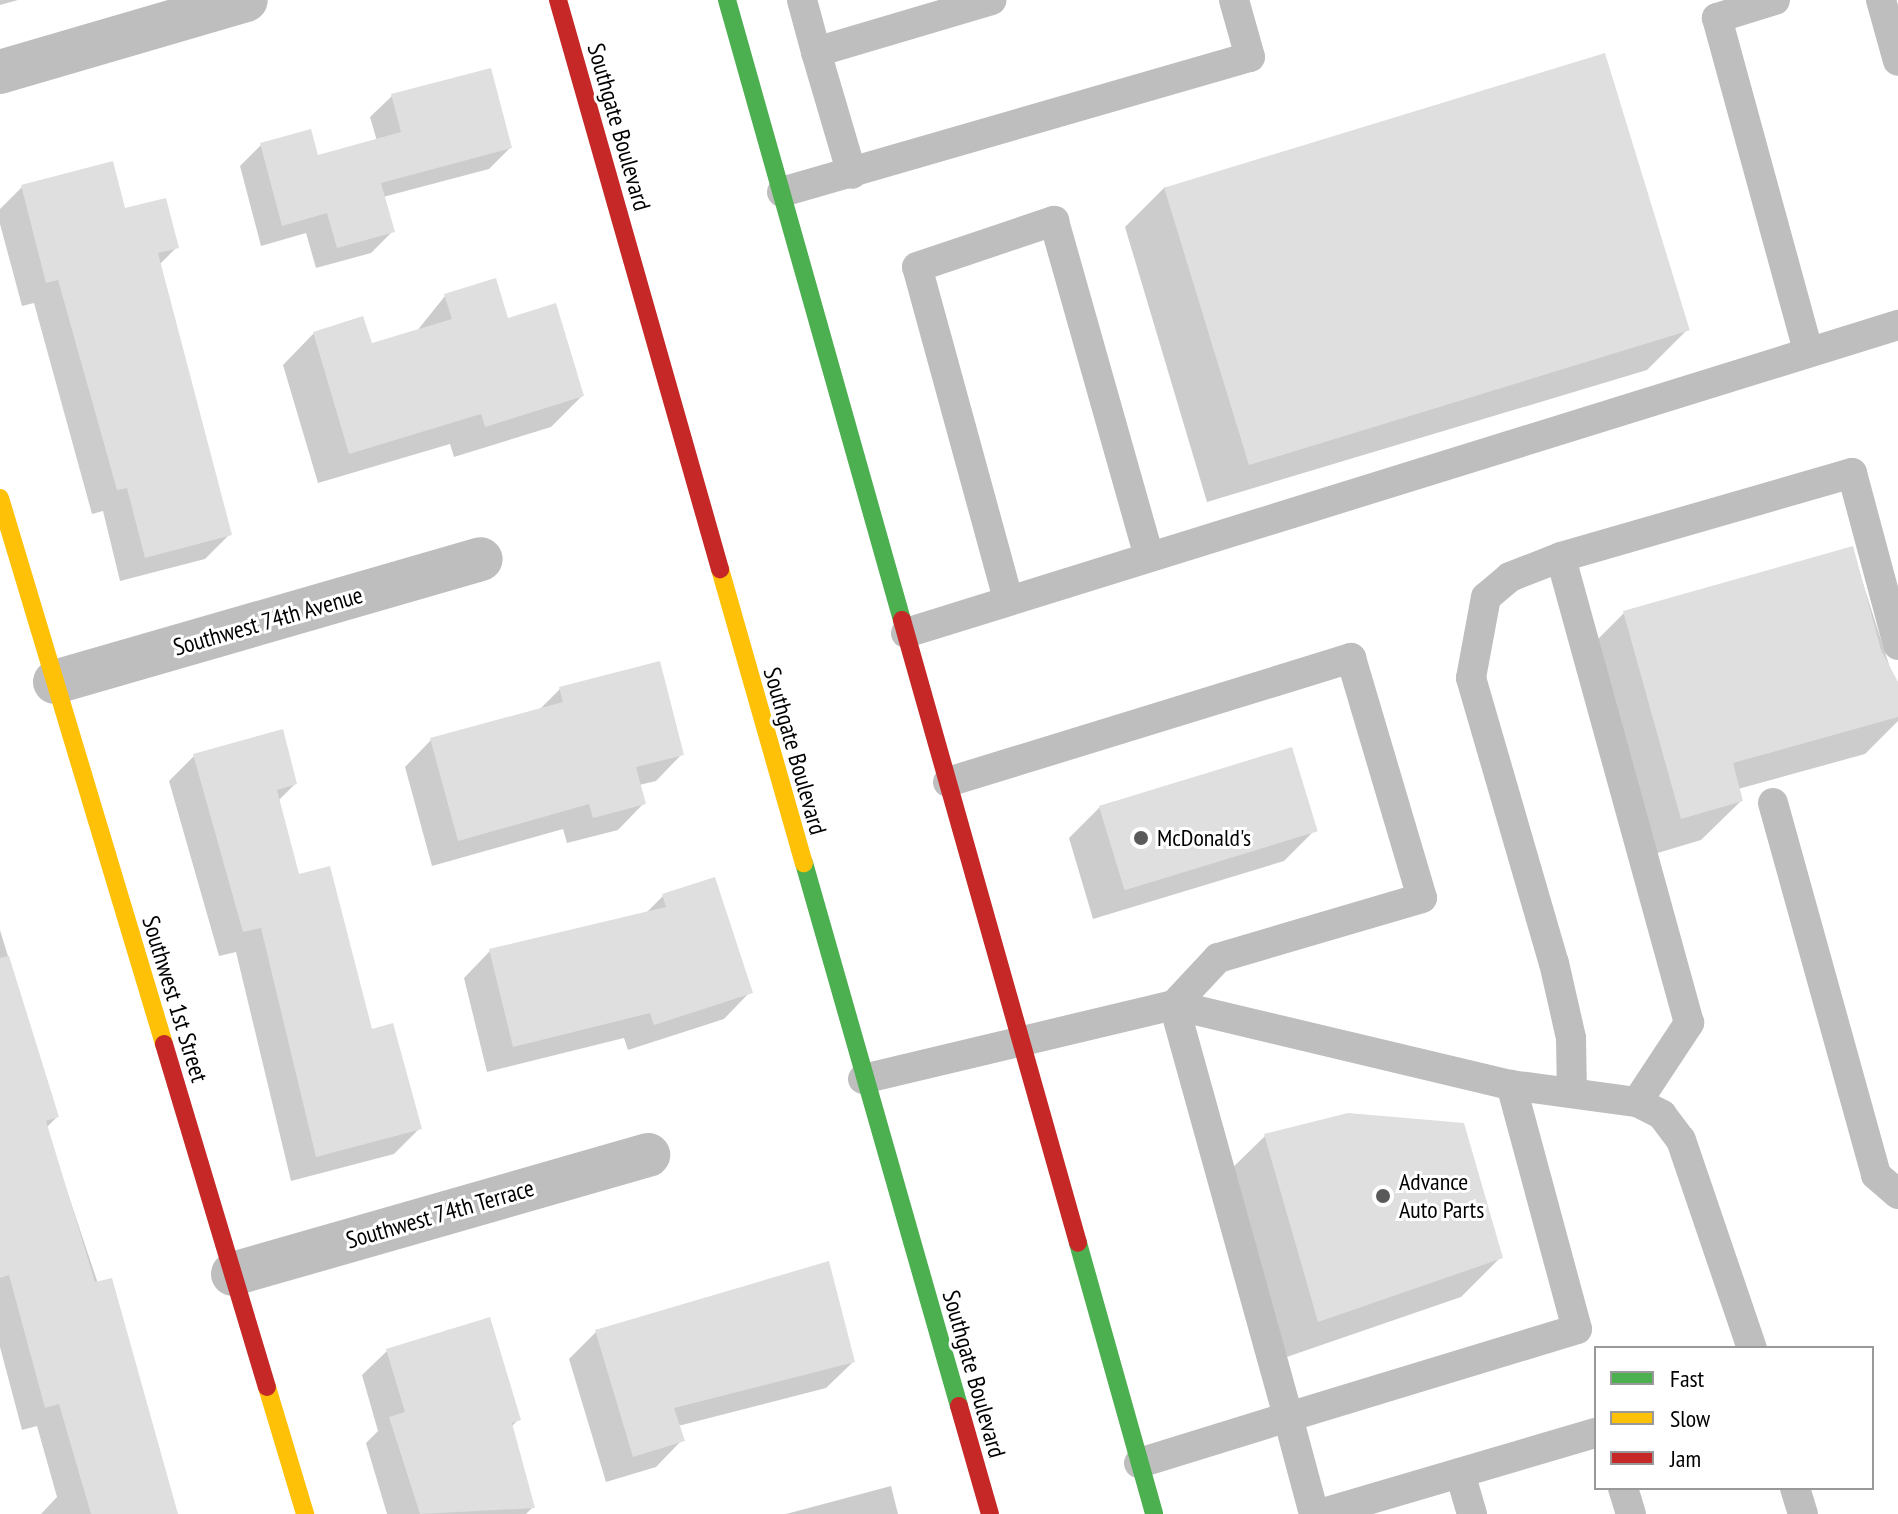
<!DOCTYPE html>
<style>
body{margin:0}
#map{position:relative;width:1898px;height:1514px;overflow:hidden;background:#fff;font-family:"PT Sans Narrow",sans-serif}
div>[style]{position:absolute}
.shadow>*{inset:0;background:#0003}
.building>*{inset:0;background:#dfdfdf;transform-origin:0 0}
.lane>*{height:30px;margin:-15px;padding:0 15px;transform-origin:15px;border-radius:15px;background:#bebebe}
.street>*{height:44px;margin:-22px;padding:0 22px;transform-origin:22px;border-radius:22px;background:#bebebe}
.fast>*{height:18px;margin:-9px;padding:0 9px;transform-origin:9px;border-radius:9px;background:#4caf50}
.slow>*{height:18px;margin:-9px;padding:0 9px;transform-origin:9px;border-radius:9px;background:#ffc107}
.jam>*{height:18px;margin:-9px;padding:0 9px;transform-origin:9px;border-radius:9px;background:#c62828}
.dots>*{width:22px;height:22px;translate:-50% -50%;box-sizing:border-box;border:4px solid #fff;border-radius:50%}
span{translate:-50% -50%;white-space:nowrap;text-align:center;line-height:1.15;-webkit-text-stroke:6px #fff;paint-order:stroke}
.street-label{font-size:24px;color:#000}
.poi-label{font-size:24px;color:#000}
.left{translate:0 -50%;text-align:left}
.legend{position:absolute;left:1594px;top:1346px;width:280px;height:144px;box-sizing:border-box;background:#fff;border:2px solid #999;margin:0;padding:10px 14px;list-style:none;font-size:24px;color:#000}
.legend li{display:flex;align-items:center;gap:16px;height:40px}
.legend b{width:40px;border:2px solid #999}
</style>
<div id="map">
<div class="shadow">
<div style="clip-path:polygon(0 0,18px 0,0 5px)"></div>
<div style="clip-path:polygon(392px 96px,510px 148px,489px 169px,383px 197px,392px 232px,371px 253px,316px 268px,306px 233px,261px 246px,240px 166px,261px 145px,317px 157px,377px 141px,370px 117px)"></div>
<div style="clip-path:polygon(22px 187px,124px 211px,177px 247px,159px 265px,230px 534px,205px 559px,120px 581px,103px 511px,92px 514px,34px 303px,22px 306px,0 224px,0 209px)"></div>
<div style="clip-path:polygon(1165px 187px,1686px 331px,1647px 370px,1207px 502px,1125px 227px)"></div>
<div style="clip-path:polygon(445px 296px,506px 321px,582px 396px,551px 427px,454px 457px,450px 444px,318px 483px,283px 365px,314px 333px,370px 346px,416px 332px)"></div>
<div style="clip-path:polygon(1852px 549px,1898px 693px,1898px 721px,1865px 754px,1738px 789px,1741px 801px,1701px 840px,1641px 858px,1584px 653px,1624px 613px)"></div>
<div style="clip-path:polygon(560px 689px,682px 754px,656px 781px,639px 785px,644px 803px,618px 830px,567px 843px,563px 829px,432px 866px,405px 767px,431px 740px,538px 711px)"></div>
<div style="clip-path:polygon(194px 756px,295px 784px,278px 801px,298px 876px,419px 1129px,394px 1154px,291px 1181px,236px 952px,219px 956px,169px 781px)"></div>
<div style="clip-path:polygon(1100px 807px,1315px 830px,1284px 861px,1093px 919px,1069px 838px)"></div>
<div style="clip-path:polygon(663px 896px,750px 992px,724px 1019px,628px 1050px,624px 1038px,487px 1072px,464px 978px,490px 951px,645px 914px)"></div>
<div style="clip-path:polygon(0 930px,57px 1117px,46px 1128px,175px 1514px,41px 1514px,57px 1497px,37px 1426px,22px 1430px,0 1347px)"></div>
<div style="clip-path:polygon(1265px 1136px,1500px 1258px,1461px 1297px,1278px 1360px,1225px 1175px)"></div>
<div style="clip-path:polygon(596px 1332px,853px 1362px,826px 1388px,678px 1426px,682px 1440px,656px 1467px,606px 1482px,569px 1359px)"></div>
<div style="clip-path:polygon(387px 1351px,519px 1419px,511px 1427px,532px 1508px,526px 1514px,387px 1514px,366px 1443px,378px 1431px,362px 1375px)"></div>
<div style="clip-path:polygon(891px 1486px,898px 1514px,786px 1514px)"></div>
</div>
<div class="building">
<div style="left:1605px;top:53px;width:290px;height:461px;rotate:73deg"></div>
<div style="clip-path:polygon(491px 68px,512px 148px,381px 183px,395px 232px,337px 248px,327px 213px,282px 226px,260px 143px,311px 129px,318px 155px,401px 132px,391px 94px)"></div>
<div style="clip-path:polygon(113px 161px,125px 208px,166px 198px,179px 248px,158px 253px,232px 535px,145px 558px,127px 488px,117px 490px,58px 280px,46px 283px,21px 185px)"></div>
<div style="clip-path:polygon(496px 278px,508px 318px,556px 303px,584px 396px,485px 427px,481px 414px,349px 454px,313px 332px,363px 316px,372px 343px,452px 319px,444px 294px)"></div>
<div style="clip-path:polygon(1853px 546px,1881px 650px,1898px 682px,1898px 717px,1733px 763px,1743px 801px,1681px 819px,1623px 611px)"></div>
<div style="clip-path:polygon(660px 661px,684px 755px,636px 767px,646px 804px,593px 818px,589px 804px,458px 841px,430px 738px,563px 702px,559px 687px)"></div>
<div style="clip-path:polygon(283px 729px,297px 784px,277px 790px,299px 874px,330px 866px,372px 1029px,393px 1023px,422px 1129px,316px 1157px,261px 928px,243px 932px,193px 754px)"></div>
<div style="left:1292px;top:747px;width:88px;height:202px;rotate:73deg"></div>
<div style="clip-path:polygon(715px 877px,753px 993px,654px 1025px,650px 1013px,513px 1047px,489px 949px,666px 907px,662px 894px)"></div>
<div style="clip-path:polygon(9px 956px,59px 1117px,46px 1121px,95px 1282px,112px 1278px,178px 1514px,91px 1514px,59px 1404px,45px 1408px,9px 1275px,0 1278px,0 958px)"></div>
<div style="clip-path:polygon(1348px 1113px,1464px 1123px,1503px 1258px,1318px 1322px,1264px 1134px)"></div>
<div style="clip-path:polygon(829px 1261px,855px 1362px,674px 1408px,685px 1441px,633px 1457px,595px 1330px)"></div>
<div style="clip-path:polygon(490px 1317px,521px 1420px,512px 1423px,535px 1508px,420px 1514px,389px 1417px,405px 1412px,386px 1349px)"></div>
</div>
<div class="lane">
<div style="left:802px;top:0;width:54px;rotate:74.9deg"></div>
<div style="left:816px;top:52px;width:183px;rotate:-16.5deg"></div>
<div style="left:1775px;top:0;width:61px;rotate:162.8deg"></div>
<div style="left:1717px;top:18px;width:345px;rotate:74.7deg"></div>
<div style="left:1881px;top:0;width:63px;rotate:74.4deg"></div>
<div style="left:816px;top:52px;width:127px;rotate:73.6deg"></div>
<div style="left:782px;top:192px;width:487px;rotate:-16.1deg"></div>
<div style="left:1250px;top:57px;width:59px;rotate:-105.7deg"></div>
<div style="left:1561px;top:557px;width:55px;rotate:158.6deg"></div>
<div style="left:1510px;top:577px;width:31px;rotate:140deg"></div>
<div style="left:1486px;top:597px;width:82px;rotate:100.5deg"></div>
<div style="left:1471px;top:678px;width:297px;rotate:73.8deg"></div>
<div style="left:1554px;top:963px;width:77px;rotate:77.2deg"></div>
<div style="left:1571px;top:1038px;width:55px;rotate:89deg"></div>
<div style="left:1008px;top:599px;width:344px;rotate:-105.3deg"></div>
<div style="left:917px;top:267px;width:145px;rotate:-18.6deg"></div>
<div style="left:1054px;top:221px;width:349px;rotate:74.2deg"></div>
<div style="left:906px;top:633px;width:1039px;rotate:-17.25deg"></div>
<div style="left:948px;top:782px;width:422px;rotate:-17.1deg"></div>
<div style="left:1351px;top:658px;width:250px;rotate:73.5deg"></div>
<div style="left:1422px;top:898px;width:213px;rotate:163.6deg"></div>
<div style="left:1218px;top:958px;width:64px;rotate:133.1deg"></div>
<div style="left:1174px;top:1005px;width:427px;rotate:74.5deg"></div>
<div style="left:1288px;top:1417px;width:156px;rotate:162.8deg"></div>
<div style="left:1773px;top:803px;width:386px;rotate:74.5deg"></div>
<div style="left:1876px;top:1175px;width:29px;rotate:41deg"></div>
<div style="left:863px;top:1079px;width:320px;rotate:-13.4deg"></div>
<div style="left:1174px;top:1005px;width:346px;rotate:13.4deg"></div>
<div style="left:1511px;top:1085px;width:127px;rotate:7.7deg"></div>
<div style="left:1637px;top:1102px;width:28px;rotate:27deg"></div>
<div style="left:1662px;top:1115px;width:31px;rotate:53deg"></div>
<div style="left:1681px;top:1140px;width:220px;rotate:71.2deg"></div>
<div style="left:1637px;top:1102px;width:95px;rotate:-56.6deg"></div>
<div style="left:1689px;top:1023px;width:483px;rotate:-105.4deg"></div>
<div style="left:1561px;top:557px;width:303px;rotate:-16.1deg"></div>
<div style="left:1852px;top:473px;width:178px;rotate:75deg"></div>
<div style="left:1460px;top:1473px;width:43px;rotate:73.7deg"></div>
<div style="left:1623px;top:1488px;width:27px;rotate:73deg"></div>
<div style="left:1795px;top:1488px;width:27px;rotate:73deg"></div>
<div style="left:1314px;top:1514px;width:100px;rotate:-105deg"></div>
<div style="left:1288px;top:1417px;width:302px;rotate:-16.9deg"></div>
<div style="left:1577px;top:1329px;width:253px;rotate:-105.1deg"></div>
<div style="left:1320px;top:1514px;width:288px;rotate:-16.4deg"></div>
</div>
<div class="street">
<div style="left:0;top:72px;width:256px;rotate:-16.3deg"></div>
<div style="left:55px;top:682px;width:443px;rotate:-16.1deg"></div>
<div style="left:233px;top:1274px;width:432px;rotate:-16deg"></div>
</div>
<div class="fast">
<div style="left:727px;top:0;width:644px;rotate:74.24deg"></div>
<div style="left:804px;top:863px;width:565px;rotate:74.07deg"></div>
<div style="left:1078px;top:1243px;width:281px;rotate:74.3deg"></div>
</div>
<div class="slow">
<div style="left:0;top:498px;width:570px;rotate:73.28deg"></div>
<div style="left:720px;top:569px;width:306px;rotate:74.1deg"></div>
<div style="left:267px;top:1387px;width:133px;rotate:73.3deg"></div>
</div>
<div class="jam">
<div style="left:558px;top:0;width:592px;rotate:74.11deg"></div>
<div style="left:902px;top:620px;width:647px;rotate:74.22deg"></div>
<div style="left:164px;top:1044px;width:358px;rotate:73.3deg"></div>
<div style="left:959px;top:1406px;width:112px;rotate:74deg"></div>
</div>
<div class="dots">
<div style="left:1141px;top:838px;background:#595959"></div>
<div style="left:1383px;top:1196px;background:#595959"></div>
</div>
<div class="street-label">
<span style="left:619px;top:127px;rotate:74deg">Southgate Boulevard</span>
<span style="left:268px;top:621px;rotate:-16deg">Southwest 74th Avenue</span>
<span style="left:795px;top:751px;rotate:74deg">Southgate Boulevard</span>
<span style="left:175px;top:999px;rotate:73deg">Southwest 1st Street</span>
<span style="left:440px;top:1214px;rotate:-16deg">Southwest 74th Terrace</span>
<span style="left:974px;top:1374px;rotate:74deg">Southgate Boulevard</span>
</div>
<div class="poi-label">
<span class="left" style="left:1157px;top:838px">McDonald's</span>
<span class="left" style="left:1399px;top:1196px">Advance<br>Auto Parts</span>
</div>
<ul class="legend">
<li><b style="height:10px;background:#4caf50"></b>Fast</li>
<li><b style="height:10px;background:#ffc107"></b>Slow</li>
<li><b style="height:10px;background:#c62828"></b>Jam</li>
</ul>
</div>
